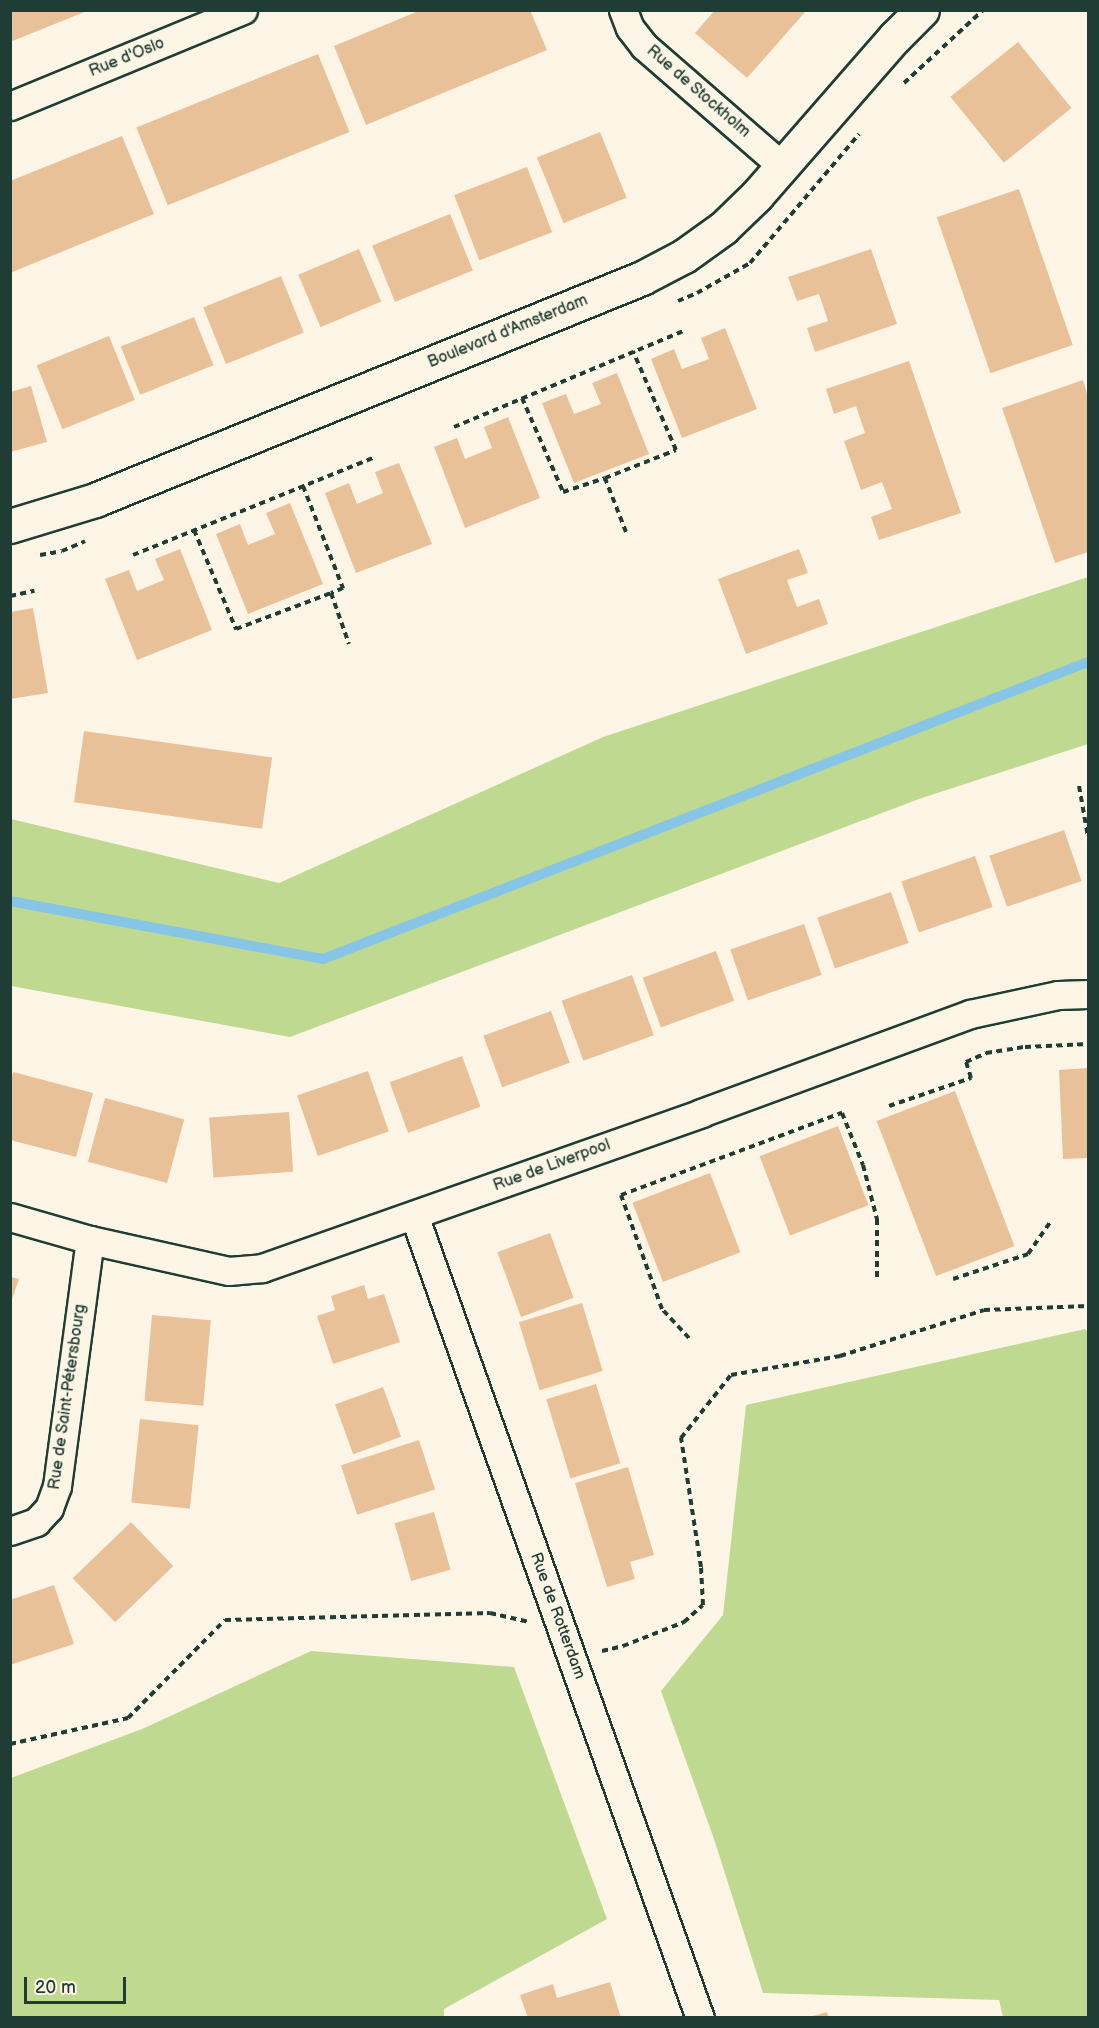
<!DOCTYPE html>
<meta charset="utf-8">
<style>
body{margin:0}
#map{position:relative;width:1099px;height:2028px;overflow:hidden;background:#fcf5e5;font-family:"Balsamiq Sans",sans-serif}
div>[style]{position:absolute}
.green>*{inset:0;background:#c0d990}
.stream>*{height:10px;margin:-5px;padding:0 5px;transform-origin:5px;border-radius:5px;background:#86c5e6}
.building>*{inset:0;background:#e9c199;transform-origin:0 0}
.path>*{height:4px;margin-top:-2px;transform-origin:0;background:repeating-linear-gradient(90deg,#1f3d34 0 6px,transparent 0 10.5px)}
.roads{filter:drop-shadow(2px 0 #1f3d34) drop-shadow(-2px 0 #1f3d34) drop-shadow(0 2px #1f3d34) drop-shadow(0 -2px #1f3d34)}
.street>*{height:27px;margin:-13.5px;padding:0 13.5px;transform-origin:13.5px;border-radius:13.5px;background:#fcf5e5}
.secondary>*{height:33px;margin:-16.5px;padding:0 16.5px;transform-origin:16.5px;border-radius:16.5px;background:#fcf5e5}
span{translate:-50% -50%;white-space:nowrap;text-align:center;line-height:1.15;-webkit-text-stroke:4.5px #fcf5e5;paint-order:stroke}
.street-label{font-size:16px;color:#1f3d34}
.frame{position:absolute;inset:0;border:12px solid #1f3d34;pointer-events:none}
.scale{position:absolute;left:24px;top:1977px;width:102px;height:27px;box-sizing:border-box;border:3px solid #1f3d34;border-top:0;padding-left:8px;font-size:18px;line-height:21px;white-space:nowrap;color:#1f3d34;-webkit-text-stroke:4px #fcf5e5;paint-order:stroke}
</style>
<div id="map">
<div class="green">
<div style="clip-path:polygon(1088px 577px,1088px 744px,919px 799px,290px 1037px,11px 986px,11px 819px,279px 883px,603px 737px)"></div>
<div style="clip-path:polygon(1085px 1329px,1088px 1332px,1088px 2017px,1003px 2017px,999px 2000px,763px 1993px,715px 1842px,661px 1691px,723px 1615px,746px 1405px)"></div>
<div style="clip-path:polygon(311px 1651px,514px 1667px,607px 1919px,444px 2009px,444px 2017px,11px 2017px,11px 1778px,142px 1729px)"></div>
</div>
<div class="stream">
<div style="left:10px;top:901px;width:318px;rotate:10.5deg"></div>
<div style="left:323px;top:959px;width:821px;rotate:-21.22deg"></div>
</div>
<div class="building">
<div style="clip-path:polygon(10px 10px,87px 10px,87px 11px,10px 42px)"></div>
<div style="clip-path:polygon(421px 10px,530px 10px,547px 50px,366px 125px,334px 46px)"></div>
<div style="clip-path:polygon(715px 10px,803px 10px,805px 12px,747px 78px,695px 33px)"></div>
<div style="left:1018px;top:42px;width:85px;height:87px;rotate:51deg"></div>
<div style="left:318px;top:54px;width:84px;height:196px;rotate:68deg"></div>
<div style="left:600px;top:132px;width:71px;height:68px;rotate:68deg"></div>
<div style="clip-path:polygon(122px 136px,154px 214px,10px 273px,10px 181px)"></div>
<div style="left:527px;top:167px;width:70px;height:78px;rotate:69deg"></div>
<div style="left:1019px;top:189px;width:165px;height:87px;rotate:71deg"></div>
<div style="left:450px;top:214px;width:61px;height:84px;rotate:68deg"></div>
<div style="left:359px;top:249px;width:57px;height:66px;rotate:67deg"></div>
<div style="clip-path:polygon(871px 249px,897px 324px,815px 352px,807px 328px,828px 321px,819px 294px,797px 301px,788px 277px)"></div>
<div style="left:281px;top:276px;width:61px;height:84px;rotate:68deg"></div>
<div style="left:194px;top:317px;width:52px;height:79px;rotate:68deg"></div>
<div style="clip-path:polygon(725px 328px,757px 409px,682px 438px,651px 359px,674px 349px,682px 369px,709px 359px,701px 338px)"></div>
<div style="left:109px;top:336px;width:69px;height:78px;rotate:68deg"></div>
<div style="clip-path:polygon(909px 361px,961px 513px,879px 540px,871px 517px,892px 509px,882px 482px,861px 490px,844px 441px,865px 433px,856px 406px,834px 414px,826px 389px)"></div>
<div style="clip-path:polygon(617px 373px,649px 454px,574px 483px,542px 403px,566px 394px,574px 414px,601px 404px,592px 383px)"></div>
<div style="clip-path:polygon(1083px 380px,1088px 397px,1088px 552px,1055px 563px,1002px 408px)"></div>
<div style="clip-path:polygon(31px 386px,47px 442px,10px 452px,10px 392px)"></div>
<div style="clip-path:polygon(508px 417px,540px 498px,465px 528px,434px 447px,457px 438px,465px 459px,492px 448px,484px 427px)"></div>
<div style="clip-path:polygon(399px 463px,432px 544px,356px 573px,325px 493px,349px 483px,357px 504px,383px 493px,375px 472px)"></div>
<div style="clip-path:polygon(290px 503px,323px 584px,248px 614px,216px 534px,240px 524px,248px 545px,275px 534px,266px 513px)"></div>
<div style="clip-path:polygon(180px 549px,212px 630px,137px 660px,105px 579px,129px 570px,137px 591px,164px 580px,155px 559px)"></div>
<div style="clip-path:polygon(799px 549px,808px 573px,787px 580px,797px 607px,819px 599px,828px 624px,746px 654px,718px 579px)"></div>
<div style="clip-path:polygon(33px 608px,48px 693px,10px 699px,10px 612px)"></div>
<div style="left:84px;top:731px;width:190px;height:72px;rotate:8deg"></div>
<div style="left:1064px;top:830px;width:54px;height:79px;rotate:71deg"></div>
<div style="left:975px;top:856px;width:54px;height:78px;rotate:71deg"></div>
<div style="left:891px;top:892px;width:54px;height:78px;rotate:71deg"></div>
<div style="left:804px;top:924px;width:54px;height:78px;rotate:71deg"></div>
<div style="left:716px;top:951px;width:53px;height:78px;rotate:70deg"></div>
<div style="left:632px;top:975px;width:64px;height:75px;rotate:70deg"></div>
<div style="left:551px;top:1011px;width:55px;height:72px;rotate:70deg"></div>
<div style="left:462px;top:1056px;width:54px;height:77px;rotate:70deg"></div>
<div style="clip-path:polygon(1088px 1068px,1088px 1158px,1063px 1159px,1059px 1070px)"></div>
<div style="left:368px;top:1071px;width:64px;height:75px;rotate:71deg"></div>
<div style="clip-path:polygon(13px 1072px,93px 1093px,76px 1157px,10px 1140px,10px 1083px)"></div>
<div style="left:955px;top:1091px;width:166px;height:84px;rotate:69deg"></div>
<div style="left:105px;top:1098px;width:82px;height:66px;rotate:15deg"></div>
<div style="left:289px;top:1112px;width:60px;height:80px;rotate:86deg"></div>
<div style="left:838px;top:1126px;width:85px;height:84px;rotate:69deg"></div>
<div style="left:710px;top:1173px;width:85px;height:83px;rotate:69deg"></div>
<div style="left:550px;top:1233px;width:69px;height:56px;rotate:70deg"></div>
<div style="clip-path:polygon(10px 1277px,19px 1279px,11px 1302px,10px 1302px)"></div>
<div style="clip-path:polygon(364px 1285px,368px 1299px,384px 1294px,400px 1342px,333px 1364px,317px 1316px,335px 1310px,331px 1296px)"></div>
<div style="left:582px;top:1303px;width:71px;height:66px;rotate:73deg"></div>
<div style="left:152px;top:1315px;width:59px;height:86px;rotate:5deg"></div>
<div style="left:596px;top:1384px;width:83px;height:52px;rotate:73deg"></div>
<div style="left:383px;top:1387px;width:53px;height:51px;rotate:70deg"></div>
<div style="left:140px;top:1419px;width:59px;height:84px;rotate:6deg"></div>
<div style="left:419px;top:1440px;width:52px;height:82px;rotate:72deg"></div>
<div style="clip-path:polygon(628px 1467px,654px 1555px,630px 1562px,635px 1579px,607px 1587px,575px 1483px)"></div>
<div style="left:434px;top:1512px;width:60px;height:41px;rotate:74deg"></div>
<div style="left:131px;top:1522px;width:61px;height:81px;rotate:46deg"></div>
<div style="clip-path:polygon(54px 1585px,74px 1644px,10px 1665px,10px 1600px)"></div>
<div style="clip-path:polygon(610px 1982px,621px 2018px,528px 2018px,520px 1995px,553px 1984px,557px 1998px)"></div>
<div style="clip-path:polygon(827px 2012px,829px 2018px,809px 2018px,809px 2017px)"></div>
</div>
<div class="path">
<div style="left:904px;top:83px;width:108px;rotate:-42.7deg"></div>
<div style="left:678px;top:301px;width:21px;rotate:-23deg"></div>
<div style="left:697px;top:293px;width:61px;rotate:-29.5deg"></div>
<div style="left:750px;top:263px;width:169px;rotate:-49.8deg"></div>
<div style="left:522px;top:398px;width:103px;rotate:66.4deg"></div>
<div style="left:563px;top:492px;width:44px;rotate:-18.4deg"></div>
<div style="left:454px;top:427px;width:249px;rotate:-22.7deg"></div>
<div style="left:303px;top:486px;width:110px;rotate:68.6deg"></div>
<div style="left:343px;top:588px;width:13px;rotate:157deg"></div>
<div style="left:331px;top:593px;width:54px;rotate:70.6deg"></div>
<div style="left:194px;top:530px;width:108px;rotate:67deg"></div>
<div style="left:236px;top:629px;width:102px;rotate:-20.8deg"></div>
<div style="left:626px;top:532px;width:58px;rotate:-111.3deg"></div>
<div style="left:605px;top:478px;width:76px;rotate:-21.5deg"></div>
<div style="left:676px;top:450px;width:108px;rotate:-113.5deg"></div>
<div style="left:40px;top:555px;width:22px;rotate:-10deg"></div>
<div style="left:62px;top:551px;width:25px;rotate:-23deg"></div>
<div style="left:133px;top:555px;width:261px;rotate:-22deg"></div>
<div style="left:10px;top:596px;width:25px;rotate:-12deg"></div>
<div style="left:1079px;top:786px;width:52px;rotate:80deg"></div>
<div style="left:889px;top:1106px;width:87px;rotate:-18.9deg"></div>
<div style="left:971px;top:1078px;width:17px;rotate:-107deg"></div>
<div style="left:966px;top:1062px;width:22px;rotate:-24deg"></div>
<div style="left:986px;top:1053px;width:39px;rotate:-9deg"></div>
<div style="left:1025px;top:1047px;width:63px;rotate:-2.7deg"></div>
<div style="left:953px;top:1279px;width:79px;rotate:-18.4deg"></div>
<div style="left:1028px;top:1254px;width:40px;rotate:-55.1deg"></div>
<div style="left:689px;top:1338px;width:40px;rotate:-133deg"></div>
<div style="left:662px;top:1309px;width:121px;rotate:-109.8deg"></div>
<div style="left:621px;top:1195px;width:236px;rotate:-20.4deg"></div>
<div style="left:842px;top:1113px;width:56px;rotate:68deg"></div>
<div style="left:863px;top:1165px;width:56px;rotate:75.5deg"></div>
<div style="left:877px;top:1219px;width:59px;rotate:90deg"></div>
<div style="left:602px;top:1651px;width:22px;rotate:-13deg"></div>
<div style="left:623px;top:1646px;width:66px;rotate:-21.5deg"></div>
<div style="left:684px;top:1622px;width:25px;rotate:-42deg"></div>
<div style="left:703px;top:1605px;width:38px;rotate:-93deg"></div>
<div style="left:701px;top:1567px;width:131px;rotate:-98.8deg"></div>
<div style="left:681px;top:1438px;width:80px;rotate:-51.6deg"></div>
<div style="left:731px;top:1375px;width:111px;rotate:-9.9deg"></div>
<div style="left:840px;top:1356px;width:151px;rotate:-17.7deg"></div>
<div style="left:984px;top:1310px;width:104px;rotate:-2.2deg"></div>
<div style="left:10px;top:1744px;width:121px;rotate:-12.4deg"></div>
<div style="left:128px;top:1718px;width:138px;rotate:-45.3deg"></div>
<div style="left:225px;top:1620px;width:265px;rotate:-1.5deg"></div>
<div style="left:490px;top:1613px;width:39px;rotate:13deg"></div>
</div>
<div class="roads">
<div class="street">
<div style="left:623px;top:10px;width:19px;rotate:69deg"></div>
<div style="left:630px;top:28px;width:23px;rotate:52deg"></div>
<div style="left:644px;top:46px;width:183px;rotate:41deg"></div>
<div style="left:10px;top:106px;width:252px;rotate:-22.4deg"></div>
<div style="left:414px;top:1215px;width:852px;rotate:70.4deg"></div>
<div style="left:10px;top:1217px;width:83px;rotate:16deg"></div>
<div style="left:90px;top:1240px;width:142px;rotate:12.6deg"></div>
<div style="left:229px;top:1271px;width:33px;rotate:-5deg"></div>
<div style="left:262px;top:1268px;width:466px;rotate:-19.4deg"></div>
<div style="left:701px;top:1113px;width:287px;rotate:-20.2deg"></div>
<div style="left:970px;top:1014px;width:90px;rotate:-12.2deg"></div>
<div style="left:1058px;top:995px;width:30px;rotate:-2deg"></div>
<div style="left:10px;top:1531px;width:28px;rotate:-19deg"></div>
<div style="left:36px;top:1522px;width:19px;rotate:-47deg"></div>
<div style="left:49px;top:1508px;width:23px;rotate:-70deg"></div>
<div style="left:57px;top:1486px;width:248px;rotate:-82.4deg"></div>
</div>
<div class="secondary">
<div style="left:10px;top:526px;width:89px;rotate:-17deg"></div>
<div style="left:95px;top:500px;width:590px;rotate:-22.09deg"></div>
<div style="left:642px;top:278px;width:47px;rotate:-27.6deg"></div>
<div style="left:684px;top:256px;width:48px;rotate:-35.7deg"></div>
<div style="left:723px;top:228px;width:47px;rotate:-44.1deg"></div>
<div style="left:757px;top:195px;width:210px;rotate:-48.9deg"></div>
<div style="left:895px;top:37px;width:38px;rotate:-45deg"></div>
</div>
</div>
<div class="street-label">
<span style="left:127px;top:58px;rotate:-22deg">Rue d'Oslo</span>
<span style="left:698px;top:92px;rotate:41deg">Rue de Stockholm</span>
<span style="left:508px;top:332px;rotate:-22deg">Boulevard d'Amsterdam</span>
<span style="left:552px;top:1166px;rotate:-20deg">Rue de Liverpool</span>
<span style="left:68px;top:1397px;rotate:-82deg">Rue de Saint-Pétersbourg</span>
<span style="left:557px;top:1616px;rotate:70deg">Rue de Rotterdam</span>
</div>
<div class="frame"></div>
<div class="scale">20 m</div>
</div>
